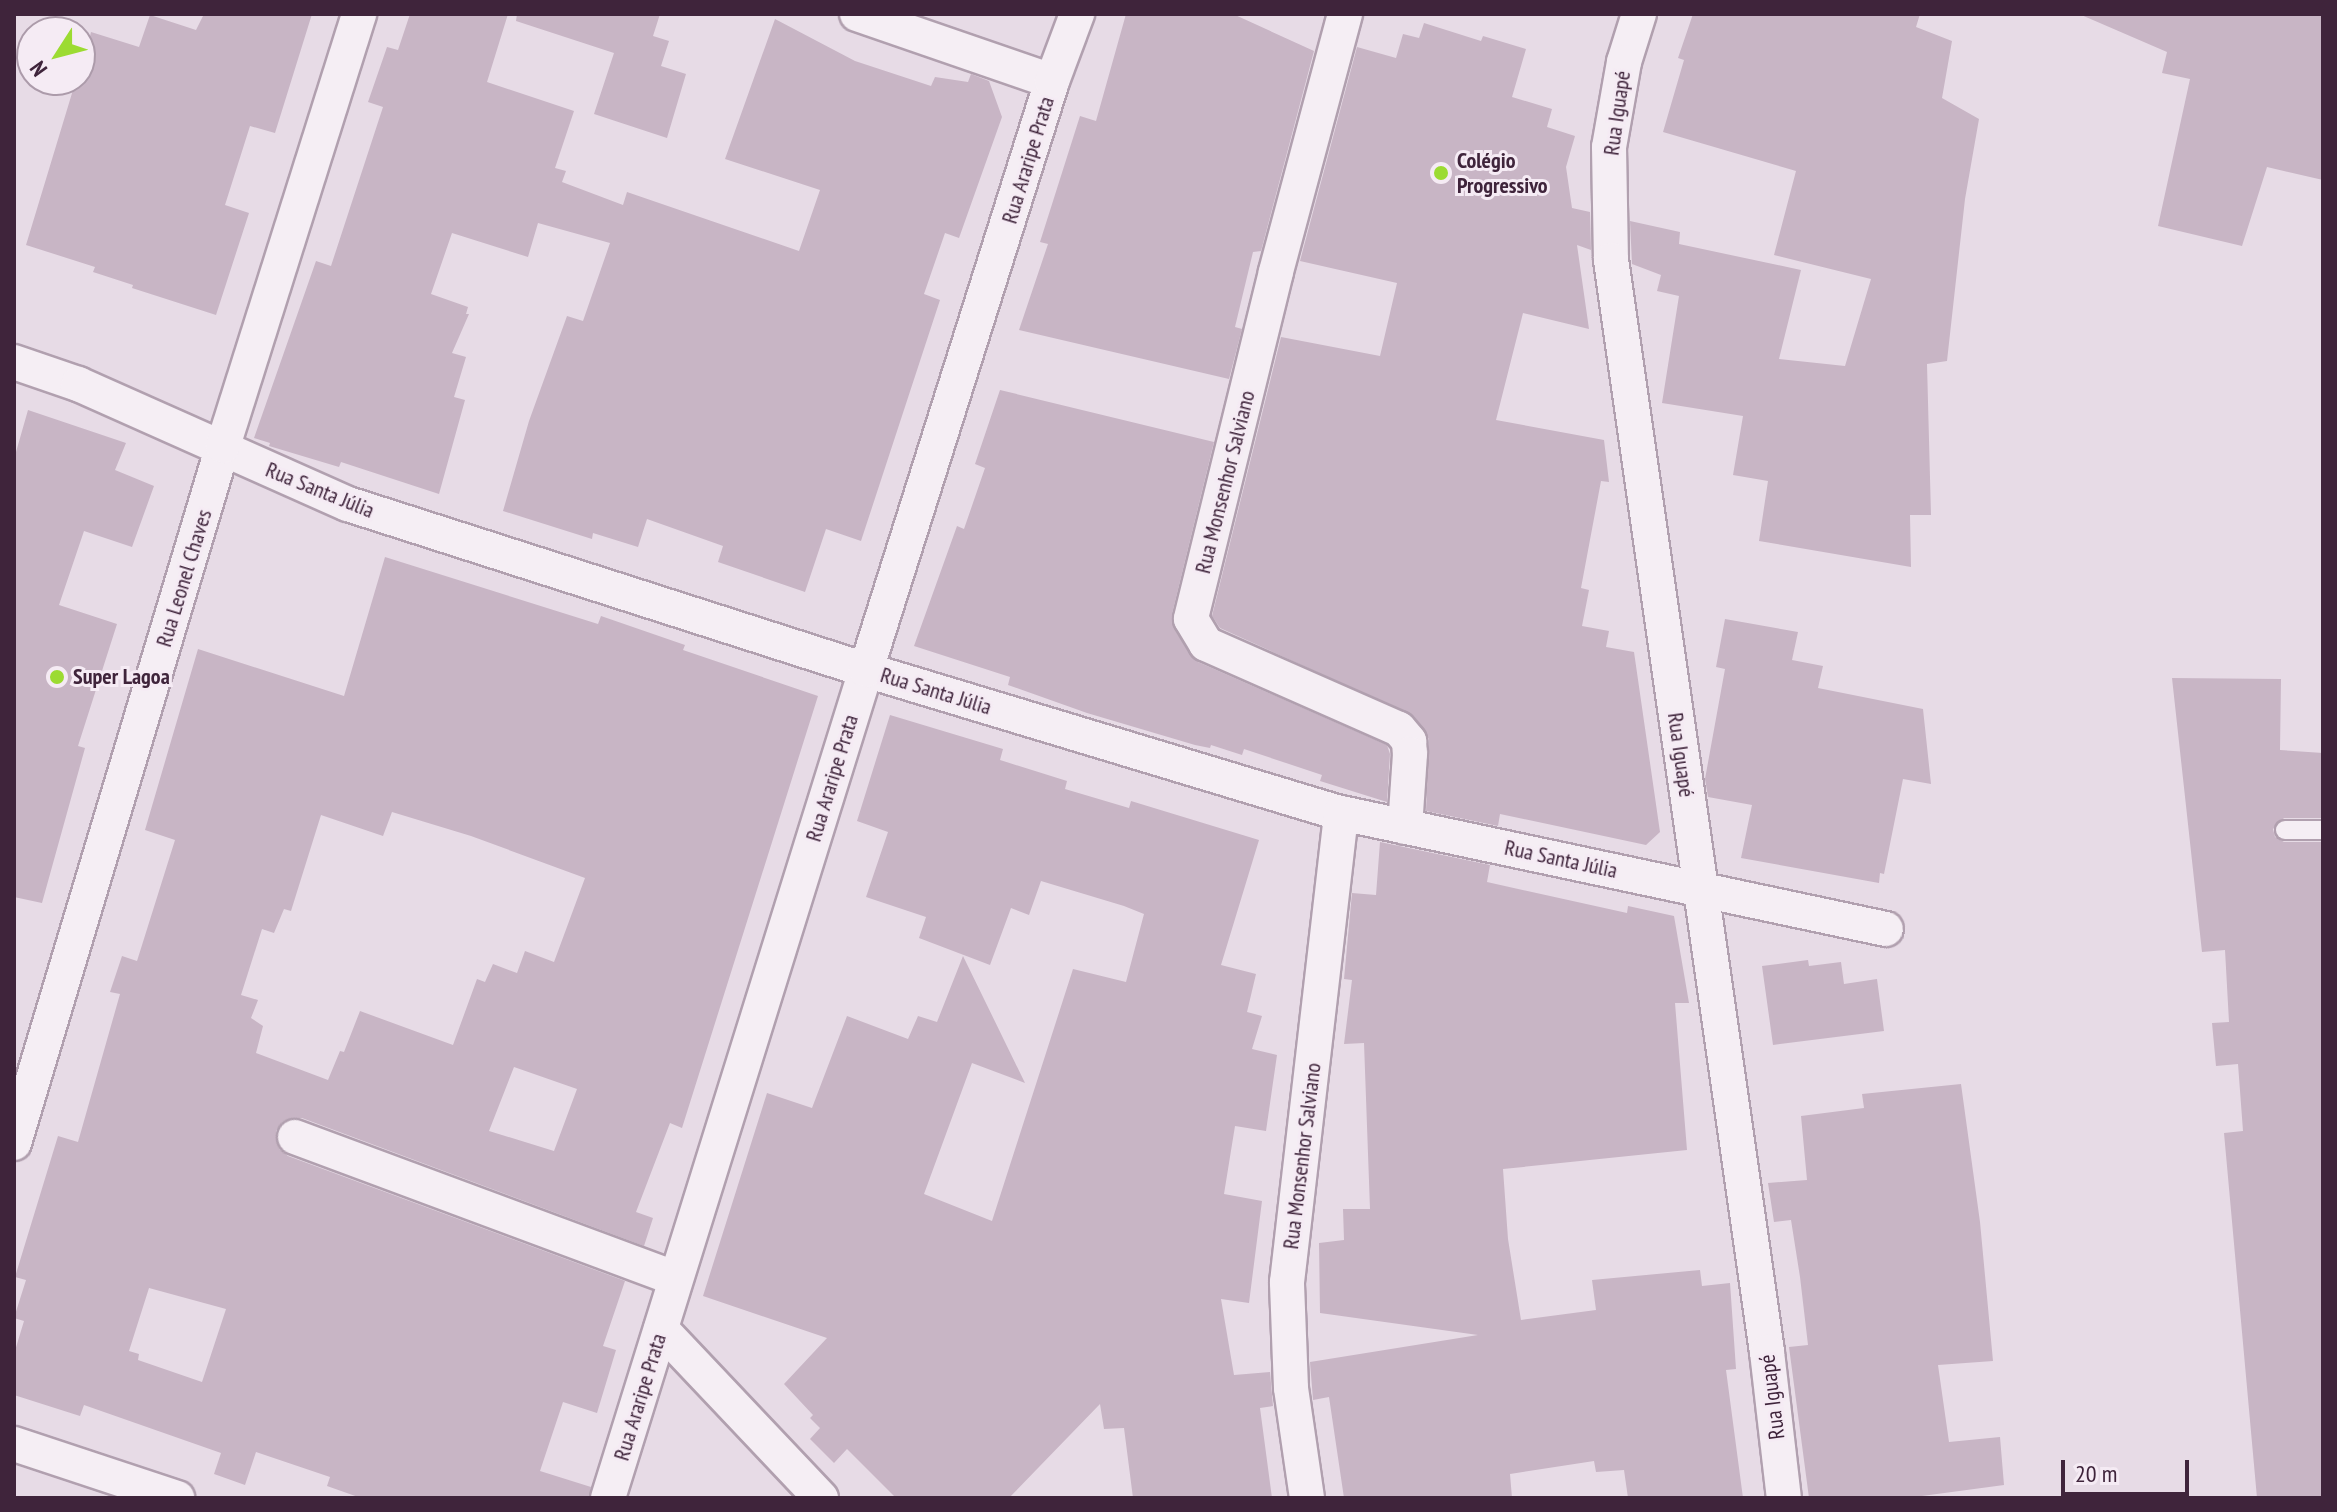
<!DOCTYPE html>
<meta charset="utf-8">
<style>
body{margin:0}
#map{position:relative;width:2337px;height:1512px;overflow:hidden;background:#e7dbe6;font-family:"PT Sans Narrow",sans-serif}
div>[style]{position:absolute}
.building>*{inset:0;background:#c8b5c5}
.roads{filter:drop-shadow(2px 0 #b1a0af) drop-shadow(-2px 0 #b1a0af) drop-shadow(0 2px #b1a0af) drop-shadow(0 -2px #b1a0af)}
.service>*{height:18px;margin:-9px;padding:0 9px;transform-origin:9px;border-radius:9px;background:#f5eef4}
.minor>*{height:34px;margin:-17px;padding:0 17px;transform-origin:17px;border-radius:17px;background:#f5eef4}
.dots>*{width:22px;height:22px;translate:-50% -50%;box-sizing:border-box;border:4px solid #f5ebf4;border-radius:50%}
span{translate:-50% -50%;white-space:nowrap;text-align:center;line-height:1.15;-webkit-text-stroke:6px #f5ebf4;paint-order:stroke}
.street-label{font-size:22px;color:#3f243b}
.poi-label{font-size:22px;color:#3f243b;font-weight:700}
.left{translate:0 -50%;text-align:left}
.frame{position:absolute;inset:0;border:16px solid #3f243b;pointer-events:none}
.north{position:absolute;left:16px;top:16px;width:80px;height:80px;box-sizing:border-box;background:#f5ebf4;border:2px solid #ac9baa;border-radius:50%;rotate:234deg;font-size:22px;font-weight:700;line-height:32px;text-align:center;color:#3f243b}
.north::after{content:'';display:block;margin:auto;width:28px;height:36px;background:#9cdb32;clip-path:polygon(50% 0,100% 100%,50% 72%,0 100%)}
.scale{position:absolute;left:2061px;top:1460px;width:128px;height:36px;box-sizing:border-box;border:4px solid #3f243b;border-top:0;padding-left:10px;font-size:24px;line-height:28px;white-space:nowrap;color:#3f243b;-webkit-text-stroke:6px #f5ebf4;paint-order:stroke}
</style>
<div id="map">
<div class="building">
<div style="clip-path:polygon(204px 14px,312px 14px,275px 133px,250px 126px,225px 205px,249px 213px,216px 315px,132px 288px,133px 285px,93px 272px,95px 267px,26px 245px,76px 80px,80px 80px,91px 32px,139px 47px,150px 15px,196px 30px)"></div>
<div style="clip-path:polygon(410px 14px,508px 14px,487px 82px,574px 111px,555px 168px,566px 171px,562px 182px,623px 205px,627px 192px,799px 251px,820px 190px,725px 159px,775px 19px,855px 61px,931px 86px,935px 77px,968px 82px,971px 74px,989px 81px,1002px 117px,959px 238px,945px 233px,924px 294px,940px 300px,861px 541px,826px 529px,805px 592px,718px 562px,723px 546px,647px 519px,638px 547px,593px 533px,592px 539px,503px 511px,529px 421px,567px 316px,583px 321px,610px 243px,538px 223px,528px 257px,452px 233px,431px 294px,468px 307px,466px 314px,469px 314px,452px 353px,466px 357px,454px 397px,465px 400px,439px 494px,341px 462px,339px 467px,269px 446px,270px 443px,254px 438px,316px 261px,331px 266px,383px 107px,368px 102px,387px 47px,398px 50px)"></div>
<div style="clip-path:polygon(517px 14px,660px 14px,653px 36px,669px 41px,661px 66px,686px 74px,667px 138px,594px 114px,614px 53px,516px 21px)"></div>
<div style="clip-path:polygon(1126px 14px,1233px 14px,1314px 51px,1261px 251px,1253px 252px,1235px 327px,1242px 329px,1229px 379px,1019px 330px,1048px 244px,1040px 242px,1080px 116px,1096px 121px)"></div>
<div style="clip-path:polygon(1693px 14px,1920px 14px,1916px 27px,1952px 41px,1942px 98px,1979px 119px,1965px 199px,1947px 361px,1927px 364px,1931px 515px,1910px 515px,1911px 567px,1759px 541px,1768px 481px,1733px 475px,1743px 416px,1662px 403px,1679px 296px,1657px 291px,1661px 275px,1632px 264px,1630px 221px,1680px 232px,1679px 244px,1801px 270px,1779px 359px,1845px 366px,1871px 279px,1774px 255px,1796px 171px,1663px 132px,1684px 60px,1678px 58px)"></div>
<div style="clip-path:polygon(2079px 14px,2323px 14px,2323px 180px,2267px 167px,2242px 246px,2158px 226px,2190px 79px,2162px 73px,2167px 52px)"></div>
<div style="clip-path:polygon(1424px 23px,1481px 41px,1483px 36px,1526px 49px,1512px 97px,1552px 109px,1547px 127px,1575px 136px,1566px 167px,1572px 208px,1590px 212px,1591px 250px,1577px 245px,1589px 329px,1523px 313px,1496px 420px,1604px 440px,1609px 482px,1601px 481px,1581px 588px,1589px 590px,1582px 626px,1609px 631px,1606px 647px,1634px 652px,1660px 832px,1646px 845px,1500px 814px,1498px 826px,1426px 811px,1429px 739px,1414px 716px,1220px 628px,1212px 616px,1281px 337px,1380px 356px,1397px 283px,1300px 261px,1357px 47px,1396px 58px,1403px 34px,1419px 38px)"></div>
<div style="clip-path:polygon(1000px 390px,1214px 442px,1172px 614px,1174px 629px,1198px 662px,1387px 745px,1390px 754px,1387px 802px,1320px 781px,1322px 775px,1244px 749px,1242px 755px,1211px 745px,1210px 748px,1195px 745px,1087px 713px,1008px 685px,1010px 677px,914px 646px,957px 526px,964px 529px,985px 468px,975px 464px)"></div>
<div style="clip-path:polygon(28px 410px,126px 443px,115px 470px,154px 486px,132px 547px,84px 531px,59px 605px,117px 624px,78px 746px,85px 748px,42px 903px,14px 897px,14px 459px)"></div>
<div style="clip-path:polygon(evenodd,385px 557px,598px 624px,601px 616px,685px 645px,683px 650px,818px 696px,682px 1128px,670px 1123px,636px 1212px,653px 1218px,644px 1246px,302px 1118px,283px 1121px,276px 1131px,279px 1149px,288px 1156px,625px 1281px,603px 1346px,616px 1350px,597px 1413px,563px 1402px,540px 1471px,591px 1487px,589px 1498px,361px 1498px,327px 1486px,330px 1477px,256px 1452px,245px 1485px,214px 1474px,221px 1453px,84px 1405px,80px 1416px,14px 1395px,14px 1354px,24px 1321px,14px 1318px,26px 1280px,15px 1277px,58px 1136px,78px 1142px,120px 994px,110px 992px,122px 956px,137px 961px,175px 840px,145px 830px,198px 649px,344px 696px,385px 557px,392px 812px,471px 836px,585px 878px,554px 962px,525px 951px,517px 973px,493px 964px,485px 982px,477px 979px,453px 1045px,360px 1011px,344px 1052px,340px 1051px,328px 1080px,256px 1053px,263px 1026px,251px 1018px,258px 1000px,241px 995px,262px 929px,274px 933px,284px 909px,291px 911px,321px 815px,383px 836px,392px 812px,385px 557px,514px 1067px,577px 1089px,554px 1151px,489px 1131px,514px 1067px,385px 557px,149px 1288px,226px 1309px,202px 1382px,138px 1360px,139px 1354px,129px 1351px,149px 1288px)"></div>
<div style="clip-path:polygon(1725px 619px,1798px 632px,1792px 660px,1823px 666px,1818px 688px,1923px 709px,1931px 784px,1903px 779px,1884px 874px,1880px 873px,1879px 883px,1741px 858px,1752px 805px,1708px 797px,1705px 779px,1725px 669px,1716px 667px)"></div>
<div style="clip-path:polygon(2172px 678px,2281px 679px,2280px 750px,2323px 753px,2323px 818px,2284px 818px,2273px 829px,2275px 837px,2284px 842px,2323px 842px,2323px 1498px,2257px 1498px,2224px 1133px,2243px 1131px,2238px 1064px,2216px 1066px,2212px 1023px,2229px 1022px,2225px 950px,2202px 952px)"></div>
<div style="clip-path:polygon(890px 715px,1003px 749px,1000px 760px,1067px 781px,1065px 789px,1129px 808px,1131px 801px,1259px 840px,1221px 965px,1256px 974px,1247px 1012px,1262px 1016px,1252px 1049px,1277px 1055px,1266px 1131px,1235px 1126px,1224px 1194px,1262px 1201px,1249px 1303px,1221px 1299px,1234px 1375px,1270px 1372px,1273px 1406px,1260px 1408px,1272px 1498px,1133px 1498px,1124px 1428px,1104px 1429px,1100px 1404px,1009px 1498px,896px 1498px,847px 1449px,834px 1463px,810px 1439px,820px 1428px,810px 1418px,813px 1415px,784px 1384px,827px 1338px,703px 1296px,767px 1093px,812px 1108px,847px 1016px,908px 1039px,918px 1016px,937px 1022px,963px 956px,1025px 1083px,972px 1063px,924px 1194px,992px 1221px,1073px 969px,1126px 982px,1144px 914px,1124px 906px,1041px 881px,1029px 915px,1011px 908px,990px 965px,919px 938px,926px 917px,866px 897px,888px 832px,857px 821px)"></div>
<div style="clip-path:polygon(1380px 842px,1490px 865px,1487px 882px,1627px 913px,1628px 906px,1674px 916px,1689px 1003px,1675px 1003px,1687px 1150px,1503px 1169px,1508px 1239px,1521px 1320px,1596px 1310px,1592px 1280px,1700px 1270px,1702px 1286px,1730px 1283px,1736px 1369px,1726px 1370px,1743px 1498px,1628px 1498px,1624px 1470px,1596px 1472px,1594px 1461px,1510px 1474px,1512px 1498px,1344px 1498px,1329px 1397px,1313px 1400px,1310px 1362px,1478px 1335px,1320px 1313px,1319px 1243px,1344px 1240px,1343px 1209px,1370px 1209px,1364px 1043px,1344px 1044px,1352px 980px,1344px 979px,1352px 893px,1376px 895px)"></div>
<div style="clip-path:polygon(1808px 960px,1809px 966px,1841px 962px,1844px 984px,1877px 979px,1884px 1031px,1773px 1045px,1762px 966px)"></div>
<div style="clip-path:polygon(1961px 1084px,1980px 1222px,1993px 1361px,1938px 1365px,1949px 1442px,2000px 1437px,2004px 1485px,1907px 1498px,1809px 1498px,1789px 1347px,1808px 1345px,1800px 1277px,1791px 1220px,1774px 1222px,1768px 1183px,1807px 1180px,1801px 1116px,1864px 1108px,1862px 1094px)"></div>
</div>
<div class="roads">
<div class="service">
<div style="left:2285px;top:830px;width:38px"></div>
</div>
<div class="minor">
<div style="left:857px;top:14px;width:206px;rotate:19deg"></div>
<div style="left:1345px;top:14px;width:267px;rotate:105deg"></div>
<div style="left:1276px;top:272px;width:357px;rotate:103.8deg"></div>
<div style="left:1191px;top:619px;width:29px;rotate:59deg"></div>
<div style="left:1206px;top:644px;width:211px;rotate:23.8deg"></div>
<div style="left:1399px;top:729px;width:16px;rotate:50deg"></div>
<div style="left:1409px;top:741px;width:13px;rotate:86deg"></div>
<div style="left:1410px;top:754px;width:73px;rotate:93.9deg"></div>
<div style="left:1639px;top:14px;width:50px;rotate:107.4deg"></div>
<div style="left:1624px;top:62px;width:86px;rotate:100deg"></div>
<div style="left:1609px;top:147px;width:113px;rotate:89deg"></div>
<div style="left:1611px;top:260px;width:1103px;rotate:81.87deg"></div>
<div style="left:1767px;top:1352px;width:147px;rotate:83.4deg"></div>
<div style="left:14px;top:362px;width:68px;rotate:19deg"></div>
<div style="left:78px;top:384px;width:295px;rotate:24deg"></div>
<div style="left:348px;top:504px;width:544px;rotate:17.77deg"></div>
<div style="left:866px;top:670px;width:496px;rotate:16.8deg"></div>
<div style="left:1341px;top:813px;width:557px;rotate:12.02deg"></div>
<div style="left:295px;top:1137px;width:404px;rotate:20.4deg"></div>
<div style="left:14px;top:1143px;width:728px;rotate:-73.31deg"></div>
<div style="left:223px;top:446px;width:453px;rotate:-72.5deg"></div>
<div style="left:661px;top:1329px;width:233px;rotate:46.6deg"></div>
<div style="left:14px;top:1444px;width:172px;rotate:18.3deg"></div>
<div style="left:608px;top:1498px;width:867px;rotate:-72.69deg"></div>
<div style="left:866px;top:670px;width:618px;rotate:-72.47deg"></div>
<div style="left:1052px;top:81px;width:72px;rotate:-69.5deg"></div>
<div style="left:1307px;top:1498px;width:111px;rotate:-98.3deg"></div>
<div style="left:1291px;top:1388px;width:106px;rotate:-92.2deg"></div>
<div style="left:1287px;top:1282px;width:472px;rotate:-83.4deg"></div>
</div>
</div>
<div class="dots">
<div style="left:1441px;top:173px;background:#9cdb32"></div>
<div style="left:57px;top:677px;background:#9cdb32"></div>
</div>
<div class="street-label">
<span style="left:1617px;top:113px;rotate:-82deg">Rua Iguapé</span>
<span style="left:1028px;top:160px;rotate:-73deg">Rua Araripe Prata</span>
<span style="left:1225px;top:482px;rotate:-76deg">Rua Monsenhor Salviano</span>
<span style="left:320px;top:490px;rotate:22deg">Rua Santa Júlia</span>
<span style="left:184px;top:578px;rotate:-73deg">Rua Leonel Chaves</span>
<span style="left:936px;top:691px;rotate:17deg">Rua Santa Júlia</span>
<span style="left:1681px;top:755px;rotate:82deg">Rua Iguapé</span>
<span style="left:832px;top:778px;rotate:-73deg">Rua Araripe Prata</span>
<span style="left:1561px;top:859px;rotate:12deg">Rua Santa Júlia</span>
<span style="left:1302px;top:1156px;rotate:-83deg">Rua Monsenhor Salviano</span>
<span style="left:640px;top:1397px;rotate:-73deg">Rua Araripe Prata</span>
<span style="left:1772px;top:1397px;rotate:-97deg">Rua Iguapé</span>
</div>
<div class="poi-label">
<span class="left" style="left:1457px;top:173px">Colégio<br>Progressivo</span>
<span class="left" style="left:73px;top:677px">Super Lagoa</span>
</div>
<div class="frame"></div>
<div class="north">N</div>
<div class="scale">20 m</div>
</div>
